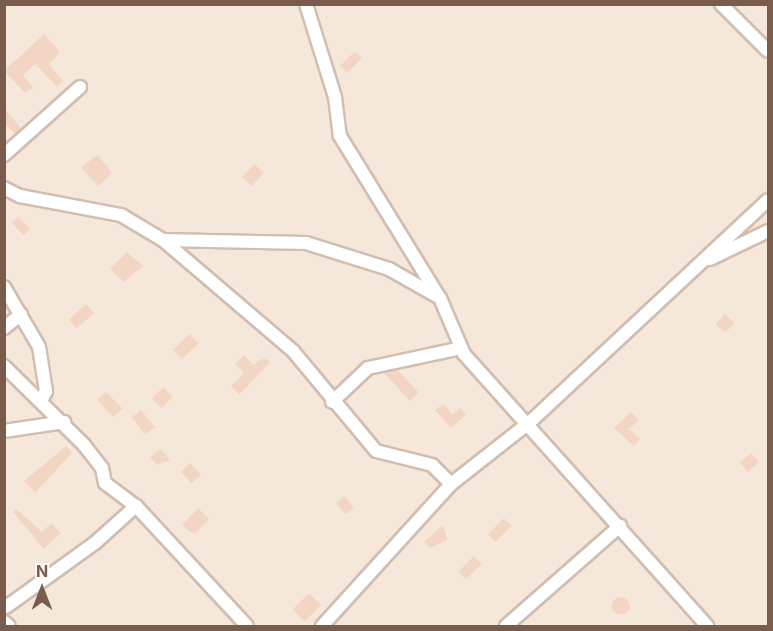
<!DOCTYPE html>
<style>
body{margin:0}
#map{position:relative;width:773px;height:631px;overflow:hidden;background:#fdf6ec;font-family:Inter,sans-serif}
div>[style]{position:absolute}
.residential>*{inset:0;background:#f5e8da;transform-origin:0 0}
.building>*{inset:0;background:#f3d5c3;transform-origin:0 0}
.round{border-radius:50%}
.roads{filter:drop-shadow(2px 0 #d1beb0) drop-shadow(-2px 0 #d1beb0) drop-shadow(0 2px #d1beb0) drop-shadow(0 -2px #d1beb0)}
.street>*{height:12px;margin:-6px;padding:0 6px;transform-origin:6px;border-radius:6px;background:#fff}
span{translate:-50% -50%;white-space:nowrap;text-align:center;line-height:1.15;-webkit-text-stroke:6px #fffaf3;paint-order:stroke}
.frame{position:absolute;inset:0;border:6px solid #7a5c4d;pointer-events:none}
.north{position:absolute;left:12px;top:559px;width:60px;height:60px;-webkit-text-stroke:4px #fffaf3;paint-order:stroke;rotate:0deg;font-size:16px;font-weight:700;line-height:24px;text-align:center;color:#7a5c4d}
.north::after{content:'';display:block;margin:auto;width:21px;height:27px;background:#7a5c4d;clip-path:polygon(50% 0,100% 100%,50% 72%,0 100%)}
</style>
<div id="map">
<div class="residential">
<div style="left:5px;top:5px;width:763px;height:621px"></div>
</div>
<div class="building">
<div style="clip-path:polygon(44px 34px,60px 52px,49px 64px,63px 81px,57px 87px,35px 64px,23px 75px,33px 88px,25px 93px,4px 71px)"></div>
<div style="left:355px;top:51px;width:10px;height:21px;rotate:45deg"></div>
<div style="clip-path:polygon(4px 108px,21px 128px,15px 134px,4px 122px)"></div>
<div style="clip-path:polygon(98px 155px,112px 173px,98px 186px,81px 167px)"></div>
<div style="left:254px;top:164px;width:13px;height:18px;rotate:42deg"></div>
<div style="left:18px;top:217px;width:17px;height:9px;rotate:45deg"></div>
<div style="clip-path:polygon(127px 252px,143px 266px,124px 282px,110px 269px)"></div>
<div style="left:86px;top:304px;width:12px;height:23px;rotate:48deg"></div>
<div style="left:725px;top:314px;width:13px;height:14px;rotate:42deg"></div>
<div style="left:190px;top:334px;width:13px;height:23px;rotate:48deg"></div>
<div style="clip-path:polygon(244px 355px,253px 365px,264px 358px,270px 362px,239px 395px,231px 386px,244px 373px,235px 364px)"></div>
<div style="clip-path:polygon(398px 370px,419px 393px,410px 401px,384px 373px)"></div>
<div style="left:163px;top:387px;width:14px;height:16px;rotate:45deg"></div>
<div style="clip-path:polygon(106px 392px,123px 409px,113px 417px,97px 399px)"></div>
<div style="clip-path:polygon(443px 404px,453px 415px,460px 408px,466px 415px,451px 428px,435px 410px)"></div>
<div style="left:141px;top:410px;width:22px;height:12px;rotate:51deg"></div>
<div style="clip-path:polygon(631px 412px,639px 420px,629px 429px,640px 439px,634px 446px,614px 428px)"></div>
<div style="clip-path:polygon(66px 446px,72px 453px,35px 493px,24px 481px)"></div>
<div style="clip-path:polygon(161px 449px,170px 460px,157px 465px,150px 457px)"></div>
<div style="left:751px;top:453px;width:12px;height:15px;rotate:48deg"></div>
<div style="left:190px;top:463px;width:16px;height:13px;rotate:47deg"></div>
<div style="left:344px;top:496px;width:15px;height:11px;rotate:48deg"></div>
<div style="clip-path:polygon(198px 508px,209px 519px,196px 533px,190px 532px,182px 525px)"></div>
<div style="clip-path:polygon(16px 509px,42px 532px,51px 523px,61px 533px,44px 549px,13px 512px)"></div>
<div style="left:504px;top:518px;width:11px;height:23px;rotate:45deg"></div>
<div style="clip-path:polygon(443px 525px,447px 540px,430px 548px,424px 542px)"></div>
<div style="left:474px;top:556px;width:11px;height:22px;rotate:45deg"></div>
<div style="left:309px;top:593px;width:17px;height:23px;rotate:45deg"></div>
<div class="round" style="left:612px;top:597px;width:18px;height:18px"></div>
</div>
<div class="roads">
<div class="street">
<div style="left:306px;top:4px;width:97px;rotate:72.7deg"></div>
<div style="left:335px;top:97px;width:39px;rotate:83deg"></div>
<div style="left:340px;top:136px;width:187px;rotate:58.4deg"></div>
<div style="left:721px;top:4px;width:66px;rotate:45deg"></div>
<div style="left:4px;top:155px;width:102px;rotate:-41.8deg"></div>
<div style="left:4px;top:188px;width:18px;rotate:27deg"></div>
<div style="left:20px;top:196px;width:103px;rotate:10.7deg"></div>
<div style="left:121px;top:215px;width:49px;rotate:30.8deg"></div>
<div style="left:163px;top:240px;width:171px;rotate:40.5deg"></div>
<div style="left:293px;top:351px;width:130px;rotate:50.3deg"></div>
<div style="left:376px;top:451px;width:58px;rotate:14deg"></div>
<div style="left:432px;top:465px;width:27px;rotate:45deg"></div>
<div style="left:163px;top:240px;width:143px;rotate:1.2deg"></div>
<div style="left:306px;top:243px;width:87px;rotate:17.4deg"></div>
<div style="left:389px;top:269px;width:59px;rotate:29.6deg"></div>
<div style="left:440px;top:298px;width:61px;rotate:66.8deg"></div>
<div style="left:464px;top:354px;width:365px;rotate:48.2deg"></div>
<div style="left:710px;top:259px;width:64px;rotate:-25.8deg"></div>
<div style="left:4px;top:287px;width:69px;rotate:59.7deg"></div>
<div style="left:39px;top:347px;width:45px;rotate:81deg"></div>
<div style="left:46px;top:391px;width:9px;rotate:117deg"></div>
<div style="left:4px;top:328px;width:22px;rotate:-39deg"></div>
<div style="left:4px;top:366px;width:112px;rotate:44.6deg"></div>
<div style="left:84px;top:445px;width:29px;rotate:52deg"></div>
<div style="left:102px;top:468px;width:15px;rotate:79deg"></div>
<div style="left:105px;top:483px;width:39px;rotate:37deg"></div>
<div style="left:332px;top:402px;width:50px;rotate:-43.4deg"></div>
<div style="left:368px;top:368px;width:95px;rotate:-12.1deg"></div>
<div style="left:4px;top:431px;width:61px;rotate:-8.5deg"></div>
<div style="left:6px;top:607px;width:111px;rotate:-35.8deg"></div>
<div style="left:96px;top:542px;width:54px;rotate:-42deg"></div>
<div style="left:136px;top:506px;width:163px;rotate:47.2deg"></div>
<div style="left:4px;top:622px;width:6px;rotate:39deg"></div>
<div style="left:322px;top:626px;width:192px;rotate:-47.7deg"></div>
<div style="left:451px;top:484px;width:100px;rotate:-38.1deg"></div>
<div style="left:530px;top:422px;width:325px;rotate:-43deg"></div>
<div style="left:506px;top:626px;width:152px;rotate:-41.3deg"></div>
</div>
</div>
<div class="frame"></div>
<div class="north">N</div>
</div>
